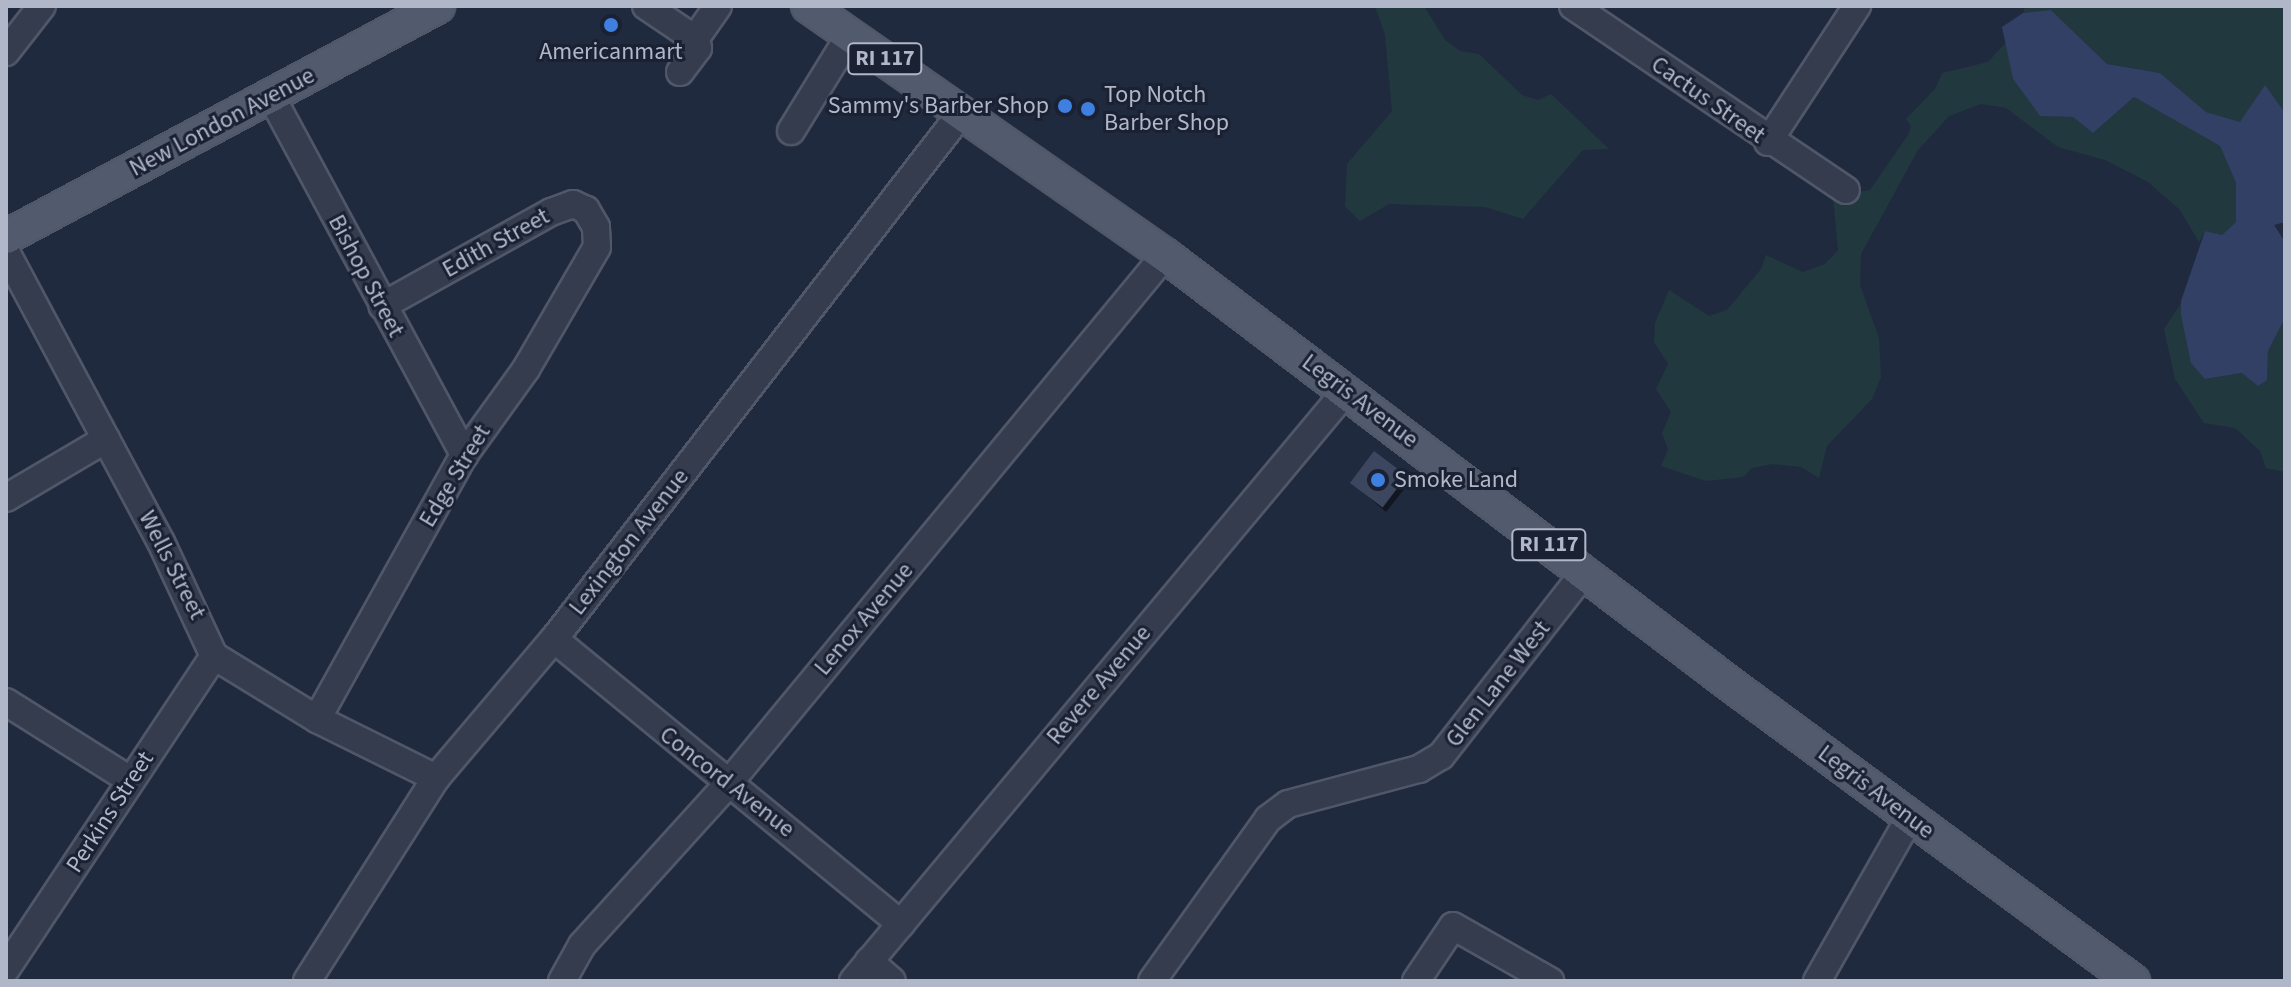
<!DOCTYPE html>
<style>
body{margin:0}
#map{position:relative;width:2291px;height:987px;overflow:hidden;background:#202a3e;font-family:"Source Sans 3",sans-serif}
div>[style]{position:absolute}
.green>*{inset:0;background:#22383f}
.water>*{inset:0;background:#314064}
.shadow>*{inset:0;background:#0007}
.building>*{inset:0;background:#3c465e;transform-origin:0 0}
.roads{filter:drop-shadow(2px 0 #505768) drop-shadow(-2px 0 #505768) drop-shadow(0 2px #505768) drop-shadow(0 -2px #505768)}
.minor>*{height:26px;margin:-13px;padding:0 13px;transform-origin:13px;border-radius:13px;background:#343c4e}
.major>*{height:32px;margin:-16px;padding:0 16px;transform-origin:16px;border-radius:16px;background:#525b6e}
.dots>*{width:22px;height:22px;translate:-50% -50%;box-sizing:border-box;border:4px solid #1a2132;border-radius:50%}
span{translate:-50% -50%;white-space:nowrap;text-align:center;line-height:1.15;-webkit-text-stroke:6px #1a2132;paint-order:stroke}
.shield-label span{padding:2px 6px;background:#1a2132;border:2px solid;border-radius:6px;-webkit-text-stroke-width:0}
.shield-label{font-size:22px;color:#b0b7c9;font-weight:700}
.poi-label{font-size:24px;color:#b0b7c9}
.left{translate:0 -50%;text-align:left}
.right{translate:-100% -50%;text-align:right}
.street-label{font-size:24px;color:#b0b7c9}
.frame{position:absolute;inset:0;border:8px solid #b0b7c9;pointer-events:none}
</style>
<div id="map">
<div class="green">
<div style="clip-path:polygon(1375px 6px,1424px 6px,1445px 40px,1460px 51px,1479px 54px,1522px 95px,1538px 100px,1551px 94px,1609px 149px,1583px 150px,1523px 219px,1485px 207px,1389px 204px,1360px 221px,1345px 206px,1347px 164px,1392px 111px,1385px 35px)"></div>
<div style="clip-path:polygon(2025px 6px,2285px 6px,2285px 113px,2240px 122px,2206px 112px,2160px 73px,2107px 64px,2051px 10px,2023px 13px)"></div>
<div style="clip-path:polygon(2007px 41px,2013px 79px,2040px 116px,2073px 117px,2093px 133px,2134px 97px,2220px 146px,2236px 183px,2236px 222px,2222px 235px,2205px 231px,2199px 242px,2180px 210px,2148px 182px,2105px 160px,2058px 147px,2006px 108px,1981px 104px,1949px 116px,1918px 150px,1861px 254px,1860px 285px,1879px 338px,1881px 377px,1872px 399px,1827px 446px,1819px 478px,1801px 467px,1772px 464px,1752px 468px,1743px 477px,1706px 481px,1661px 466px,1668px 449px,1662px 433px,1671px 412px,1656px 389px,1668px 364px,1654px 342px,1655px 323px,1669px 290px,1709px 316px,1727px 310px,1761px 269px,1766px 255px,1803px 272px,1825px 264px,1838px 250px,1833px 196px,1870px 190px,1908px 135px,1911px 126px,1906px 119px,1935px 89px,1942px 73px,1988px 62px)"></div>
<div style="clip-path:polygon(2182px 302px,2181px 315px,2205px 379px,2242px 373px,2267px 380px,2268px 351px,2285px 318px,2285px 472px,2266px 468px,2260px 451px,2235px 428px,2204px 423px,2175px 379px,2164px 329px)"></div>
</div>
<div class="water">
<div style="clip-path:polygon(2051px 10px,2107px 64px,2160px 73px,2206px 112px,2240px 122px,2265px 85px,2285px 113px,2285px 222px,2274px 225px,2285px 242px,2285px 318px,2268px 351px,2267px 380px,2258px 386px,2242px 373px,2205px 379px,2191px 363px,2181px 315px,2181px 301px,2205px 231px,2222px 235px,2236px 222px,2236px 183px,2220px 146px,2134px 97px,2093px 133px,2073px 117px,2040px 116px,2013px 79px,2002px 27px,2023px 13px)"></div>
</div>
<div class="shadow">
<div style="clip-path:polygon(1406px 478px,1409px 483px,1386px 512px,1352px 483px)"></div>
</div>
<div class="building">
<div style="left:1374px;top:451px;width:41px;height:40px;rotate:37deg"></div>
</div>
<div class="roads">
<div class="minor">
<div style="left:646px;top:6px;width:59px;rotate:34deg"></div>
<div style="left:695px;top:39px;width:40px;rotate:-55.1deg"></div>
<div style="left:1573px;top:6px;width:329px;rotate:34deg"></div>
<div style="left:6px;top:52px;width:58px;rotate:-52deg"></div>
<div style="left:680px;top:72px;width:30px;rotate:-53deg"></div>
<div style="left:698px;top:48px;width:9px;rotate:-108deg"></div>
<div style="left:271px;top:96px;width:408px;rotate:61.7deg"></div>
<div style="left:791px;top:131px;width:113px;rotate:-58.4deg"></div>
<div style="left:1768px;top:142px;width:163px;rotate:-56.8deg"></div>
<div style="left:6px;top:252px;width:329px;rotate:61.9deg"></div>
<div style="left:161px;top:542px;width:126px;rotate:65.1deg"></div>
<div style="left:214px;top:656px;width:121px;rotate:31.5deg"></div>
<div style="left:317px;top:719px;width:133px;rotate:26.4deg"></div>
<div style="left:6px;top:498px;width:116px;rotate:-30.5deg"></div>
<div style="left:554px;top:639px;width:449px;rotate:39.4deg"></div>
<div style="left:6px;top:702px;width:146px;rotate:32.2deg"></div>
<div style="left:317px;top:719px;width:302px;rotate:-60.9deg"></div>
<div style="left:464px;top:455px;width:106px;rotate:-54.2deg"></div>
<div style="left:526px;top:369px;width:141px;rotate:-59.8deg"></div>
<div style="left:597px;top:247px;width:20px;rotate:-93deg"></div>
<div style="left:596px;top:227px;width:20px;rotate:-120deg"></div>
<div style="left:586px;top:210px;width:14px;rotate:-155deg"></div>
<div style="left:573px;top:204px;width:23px;rotate:160deg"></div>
<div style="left:551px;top:212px;width:193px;rotate:150.9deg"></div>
<div style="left:869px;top:961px;width:30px;rotate:41deg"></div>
<div style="left:6px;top:969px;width:376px;rotate:-56.4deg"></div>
<div style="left:307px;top:981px;width:241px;rotate:-57.6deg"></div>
<div style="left:436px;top:778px;width:182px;rotate:-49.7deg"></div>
<div style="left:554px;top:639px;width:668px;rotate:-52.24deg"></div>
<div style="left:562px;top:981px;width:41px;rotate:-60.9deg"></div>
<div style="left:582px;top:945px;width:217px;rotate:-47.8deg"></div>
<div style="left:728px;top:784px;width:686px;rotate:-50.44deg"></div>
<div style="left:853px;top:981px;width:770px;rotate:-50.11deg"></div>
<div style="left:1152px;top:981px;width:199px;rotate:-54.4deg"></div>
<div style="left:1268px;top:819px;width:25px;rotate:-37deg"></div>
<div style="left:1288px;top:804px;width:136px;rotate:-15deg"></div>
<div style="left:1419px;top:769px;width:26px;rotate:-31deg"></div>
<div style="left:1441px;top:756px;width:232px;rotate:-52deg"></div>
<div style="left:1416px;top:981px;width:66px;rotate:-56.1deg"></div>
<div style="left:1453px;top:926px;width:112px;rotate:29.6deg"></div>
<div style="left:1817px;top:981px;width:189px;rotate:-60.4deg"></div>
</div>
<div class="major">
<div style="left:808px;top:6px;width:435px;rotate:34.9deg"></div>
<div style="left:1165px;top:255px;width:714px;rotate:37.21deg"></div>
<div style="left:1734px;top:687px;width:496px;rotate:36.4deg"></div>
<div style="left:6px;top:237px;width:490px;rotate:-28.1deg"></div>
</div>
</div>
<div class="dots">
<div style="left:611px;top:25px;background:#3f7fe0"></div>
<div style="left:1065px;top:106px;background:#3f7fe0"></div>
<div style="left:1088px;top:109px;background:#3f7fe0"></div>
<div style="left:1378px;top:480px;background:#3f7fe0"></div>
</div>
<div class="shield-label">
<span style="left:885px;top:59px">RI 117</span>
<span style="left:1549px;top:545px">RI 117</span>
</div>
<div class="poi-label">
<span style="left:611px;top:52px">Americanmart</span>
<span class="left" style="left:1104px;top:109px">Top Notch<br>Barber Shop</span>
<span class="right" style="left:1049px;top:106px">Sammy's Barber Shop</span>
<span class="left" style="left:1394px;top:480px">Smoke Land</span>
</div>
<div class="street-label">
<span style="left:1708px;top:100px;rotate:35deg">Cactus Street</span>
<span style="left:222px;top:122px;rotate:-28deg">New London Avenue</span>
<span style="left:496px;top:243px;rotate:-29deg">Edith Street</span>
<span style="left:366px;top:276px;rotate:62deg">Bishop Street</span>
<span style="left:1360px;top:401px;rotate:37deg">Legris Avenue</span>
<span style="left:455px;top:476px;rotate:-59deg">Edge Street</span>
<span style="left:629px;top:542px;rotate:-52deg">Lexington Avenue</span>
<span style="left:172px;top:565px;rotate:63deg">Wells Street</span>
<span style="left:864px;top:619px;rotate:-50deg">Lenox Avenue</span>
<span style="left:1498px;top:684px;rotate:-52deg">Glen Lane West</span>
<span style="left:1099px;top:685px;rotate:-50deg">Revere Avenue</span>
<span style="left:727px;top:782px;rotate:38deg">Concord Avenue</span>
<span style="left:1876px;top:792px;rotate:37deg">Legris Avenue</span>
<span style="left:110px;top:812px;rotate:-57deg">Perkins Street</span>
</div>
<div class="frame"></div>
</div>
